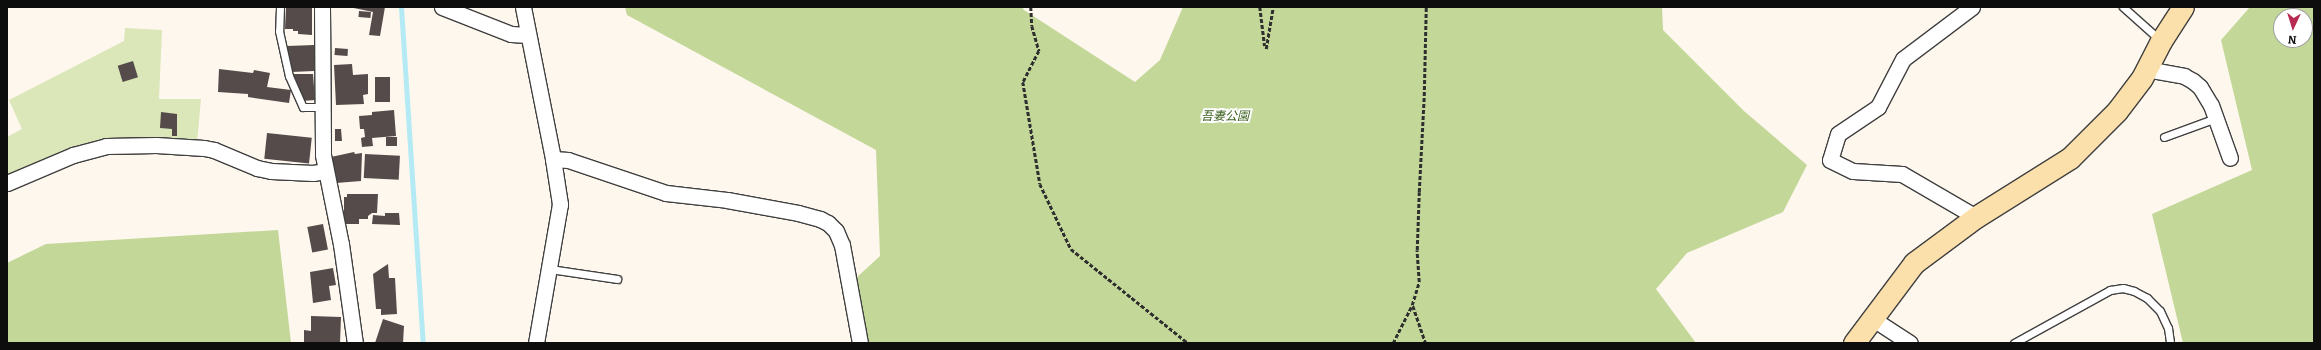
<!DOCTYPE html>
<meta charset="utf-8">
<style>
body{margin:0}
#map{position:relative;width:2321px;height:350px;overflow:hidden;background:#fef7ed;font-family:Bitter,"Noto Sans JP",serif}
div>[style]{position:absolute}
.green>*{inset:0;background:#dbe7b9}
.forest>*{inset:0;background:#c3d798}
.stream>*{height:5px;margin:-2.5px;padding:0 2.5px;transform-origin:2.5px;border-radius:2.5px;background:#b4eaf4}
.building>*{inset:0;background:#554b4a;transform-origin:0 0}
.path>*{height:2.5px;margin-top:-1.25px;transform-origin:0;background:repeating-linear-gradient(90deg,#2f2f2f 0 4px,transparent 0 6px)}
.roads{filter:drop-shadow(1px 0 #404040) drop-shadow(-1px 0 #404040) drop-shadow(0 1px #404040) drop-shadow(0 -1px #404040)}
.lane>*{height:7px;margin:-3.5px;padding:0 3.5px;transform-origin:3.5px;border-radius:3.5px;background:#fff}
.street>*{height:15px;margin:-7.5px;padding:0 7.5px;transform-origin:7.5px;border-radius:7.5px;background:#fff}
.secondary>*{height:21px;margin:-10.5px;padding:0 10.5px;transform-origin:10.5px;border-radius:10.5px;background:#fce0ab}
span{translate:-50% -50%;white-space:nowrap;text-align:center;line-height:1.15;-webkit-text-stroke:4px #fff;paint-order:stroke}
.park-label{font-size:12px;color:#3d6220;font-style:italic}
.frame{position:absolute;inset:0;border:8px solid #0d0d0d;pointer-events:none}
.north{position:absolute;left:2273px;top:8px;width:40px;height:40px;box-sizing:border-box;background:#fff;border:1px solid #9e9e9e;border-radius:50%;rotate:184deg;font-size:11px;font-weight:700;line-height:16px;text-align:center;color:#0d0d0d}
.north::after{content:'';display:block;margin:auto;width:14px;height:18px;background:#b72a51;clip-path:polygon(50% 0,100% 100%,50% 72%,0 100%)}
</style>
<div id="map">
<div class="green">
<div style="clip-path:polygon(125px 28px,162px 30px,159px 99px,201px 99px,197px 143px,144px 137px,143px 140px,7px 178px,7px 137px,22px 129px,9px 100px,124px 41px)"></div>
</div>
<div class="forest">
<div style="clip-path:polygon(625px 7px,1022px 7px,1024px 10px,1135px 82px,1160px 60px,1183px 7px,1662px 7px,1663px 30px,1744px 111px,1807px 165px,1783px 212px,1687px 253px,1656px 289px,1696px 343px,861px 343px,855px 279px,880px 256px,876px 150px,627px 15px)"></div>
<div style="clip-path:polygon(evenodd,2250px 7px,2314px 7px,2314px 343px,2183px 343px,2152px 214px,2252px 170px,2221px 40px,2250px 7px,2281px 16px,2305px 16px,2305px 40px,2281px 40px,2281px 16px)"></div>
<div style="clip-path:polygon(278px 230px,291px 343px,7px 343px,7px 263px,46px 244px)"></div>
</div>
<div class="stream">
<div style="left:401px;top:7px;width:337px;rotate:86.3deg"></div>
</div>
<div class="building">
<div style="clip-path:polygon(286px 7px,312px 7px,312px 35px,298px 34px,298px 31px,293px 31px,293px 29px,285px 29px)"></div>
<div style="clip-path:polygon(349px 7px,385px 7px,380px 36px,369px 35px,373px 12px)"></div>
<div style="left:359px;top:11px;width:12px;height:6px;rotate:5deg"></div>
<div style="clip-path:polygon(314px 45px,314px 71px,291px 72px,287px 46px)"></div>
<div style="left:335px;top:48px;width:13px;height:7px;rotate:4deg"></div>
<div style="left:133px;top:61px;width:17px;height:16px;rotate:73deg"></div>
<div style="clip-path:polygon(352px 64px,353px 75px,368px 74px,368px 94px,363px 95px,364px 104px,336px 105px,334px 65px)"></div>
<div style="clip-path:polygon(219px 69px,253px 73px,254px 70px,270px 73px,267px 87px,291px 90px,289px 103px,248px 97px,248px 94px,218px 92px)"></div>
<div style="clip-path:polygon(292px 74px,313px 74px,315px 100px,302px 101px)"></div>
<div style="left:375px;top:77px;width:15px;height:25px"></div>
<div style="clip-path:polygon(394px 110px,396px 136px,372px 138px,373px 146px,362px 147px,361px 138px,365px 137px,364px 129px,360px 129px,359px 116px,372px 115px,372px 112px)"></div>
<div style="clip-path:polygon(161px 112px,177px 114px,177px 136px,172px 136px,172px 129px,160px 128px)"></div>
<div style="clip-path:polygon(335px 129px,341px 129px,342px 141px,335px 141px)"></div>
<div style="left:267px;top:133px;width:45px;height:26px;rotate:6deg"></div>
<div style="left:386px;top:137px;width:11px;height:9px"></div>
<div style="clip-path:polygon(354px 152px,355px 154px,362px 153px,361px 181px,336px 183px,331px 157px)"></div>
<div style="left:365px;top:154px;width:35px;height:24px;rotate:3deg"></div>
<div style="clip-path:polygon(347px 194px,378px 194px,377px 213px,372px 213px,368px 216px,368px 219px,359px 219px,359px 224px,344px 224px,344px 197px,347px 197px)"></div>
<div style="clip-path:polygon(385px 213px,399px 213px,400px 225px,372px 224px,373px 215px,385px 216px)"></div>
<div style="left:323px;top:224px;width:26px;height:16px;rotate:79deg"></div>
<div style="clip-path:polygon(388px 264px,389px 278px,395px 278px,397px 314px,381px 315px,381px 309px,376px 309px,373px 274px)"></div>
<div style="clip-path:polygon(333px 268px,336px 285px,329px 286px,331px 300px,313px 303px,310px 272px)"></div>
<div style="clip-path:polygon(311px 316px,341px 317px,340px 343px,304px 343px,304px 330px,311px 331px)"></div>
<div style="clip-path:polygon(383px 319px,404px 326px,403px 343px,375px 343px)"></div>
</div>
<div class="path">
<div style="left:1031px;top:7px;width:19px;rotate:87deg"></div>
<div style="left:1032px;top:26px;width:26px;rotate:74deg"></div>
<div style="left:1039px;top:51px;width:35px;rotate:117deg"></div>
<div style="left:1023px;top:82px;width:103px;rotate:80.5deg"></div>
<div style="left:1040px;top:184px;width:72px;rotate:64.5deg"></div>
<div style="left:1071px;top:249px;width:150px;rotate:38.8deg"></div>
<div style="left:1260px;top:7px;width:39px;rotate:83deg"></div>
<div style="left:1266px;top:49px;width:43px;rotate:-80.5deg"></div>
<div style="left:1413px;top:306px;width:39px;rotate:71deg"></div>
<div style="left:1393px;top:343px;width:42px;rotate:-63.4deg"></div>
<div style="left:1412px;top:305px;width:24px;rotate:-73deg"></div>
<div style="left:1419px;top:282px;width:32px;rotate:-94deg"></div>
<div style="left:1417px;top:250px;width:58px;rotate:-88deg"></div>
<div style="left:1419px;top:192px;width:96px;rotate:-87deg"></div>
<div style="left:1424px;top:96px;width:89px;rotate:-88.7deg"></div>
</div>
<div class="roads">
<div class="lane">
<div style="left:280px;top:7px;width:24px;rotate:92deg"></div>
<div style="left:279px;top:31px;width:46px;rotate:77.5deg"></div>
<div style="left:289px;top:76px;width:34px;rotate:66deg"></div>
<div style="left:303px;top:107px;width:19px"></div>
<div style="left:2123px;top:7px;width:50px;rotate:41.7deg"></div>
<div style="left:2164px;top:137px;width:55px;rotate:-20.1deg"></div>
<div style="left:550px;top:269px;width:68px;rotate:8.5deg"></div>
<div style="left:2014px;top:343px;width:110px;rotate:-28.9deg"></div>
<div style="left:2110px;top:290px;width:13px;rotate:-9deg"></div>
<div style="left:2123px;top:288px;width:11px;rotate:15deg"></div>
<div style="left:2134px;top:291px;width:15px;rotate:28deg"></div>
<div style="left:2147px;top:298px;width:18px;rotate:45deg"></div>
<div style="left:2160px;top:311px;width:19px;rotate:65deg"></div>
<div style="left:2168px;top:328px;width:15px;rotate:82deg"></div>
</div>
<div class="street">
<div style="left:322px;top:7px;width:148px;rotate:89.6deg"></div>
<div style="left:323px;top:155px;width:91px;rotate:78.6deg"></div>
<div style="left:341px;top:244px;width:100px;rotate:82deg"></div>
<div style="left:442px;top:7px;width:74px;rotate:21.4deg"></div>
<div style="left:511px;top:34px;width:17px;rotate:3deg"></div>
<div style="left:523px;top:7px;width:155px;rotate:78.8deg"></div>
<div style="left:553px;top:159px;width:46px;rotate:81.2deg"></div>
<div style="left:560px;top:204px;width:141px;rotate:99.8deg"></div>
<div style="left:1972px;top:7px;width:86px;rotate:143deg"></div>
<div style="left:1903px;top:59px;width:54px;rotate:117.5deg"></div>
<div style="left:1878px;top:107px;width:48px;rotate:146deg"></div>
<div style="left:1838px;top:134px;width:27px;rotate:107deg"></div>
<div style="left:1830px;top:160px;width:25px;rotate:26deg"></div>
<div style="left:1853px;top:171px;width:49px;rotate:3.5deg"></div>
<div style="left:1902px;top:174px;width:86px;rotate:30.2deg"></div>
<div style="left:2146px;top:69px;width:39px;rotate:10deg"></div>
<div style="left:2184px;top:76px;width:10px;rotate:29deg"></div>
<div style="left:2193px;top:81px;width:9px;rotate:41deg"></div>
<div style="left:2200px;top:87px;width:21px;rotate:59deg"></div>
<div style="left:2211px;top:105px;width:56px;rotate:70.3deg"></div>
<div style="left:553px;top:159px;width:15px;rotate:4deg"></div>
<div style="left:568px;top:160px;width:103px;rotate:18.6deg"></div>
<div style="left:666px;top:193px;width:61px;rotate:6.5deg"></div>
<div style="left:727px;top:200px;width:72px;rotate:10.4deg"></div>
<div style="left:798px;top:213px;width:23px;rotate:15deg"></div>
<div style="left:820px;top:219px;width:9px;rotate:27deg"></div>
<div style="left:828px;top:223px;width:11px;rotate:45deg"></div>
<div style="left:836px;top:231px;width:15px;rotate:67deg"></div>
<div style="left:842px;top:245px;width:100px;rotate:79.6deg"></div>
<div style="left:7px;top:183px;width:72px;rotate:-23deg"></div>
<div style="left:73px;top:155px;width:34px;rotate:-15deg"></div>
<div style="left:106px;top:146px;width:50px;rotate:-1.1deg"></div>
<div style="left:156px;top:145px;width:48px;rotate:3.6deg"></div>
<div style="left:204px;top:148px;width:10px;rotate:11deg"></div>
<div style="left:214px;top:150px;width:47px;rotate:22.7deg"></div>
<div style="left:257px;top:168px;width:14px;rotate:12deg"></div>
<div style="left:271px;top:171px;width:42px;rotate:2.7deg"></div>
<div style="left:313px;top:173px;width:12px;rotate:-9deg"></div>
<div style="left:1873px;top:319px;width:44px;rotate:33deg"></div>
</div>
<div class="secondary">
<div style="left:1854px;top:343px;width:100px;rotate:-53.1deg"></div>
<div style="left:1914px;top:263px;width:77px;rotate:-36.6deg"></div>
<div style="left:1976px;top:217px;width:111px;rotate:-32.1deg"></div>
<div style="left:2070px;top:158px;width:66px;rotate:-45deg"></div>
<div style="left:2117px;top:111px;width:41px;rotate:-52.9deg"></div>
<div style="left:2142px;top:78px;width:42px;rotate:-62.8deg"></div>
<div style="left:2161px;top:41px;width:40px;rotate:-57.1deg"></div>
</div>
</div>
<div class="park-label">
<span style="left:1225px;top:117px">吾妻公園</span>
</div>
<div class="frame"></div>
<div class="north">N</div>
</div>
